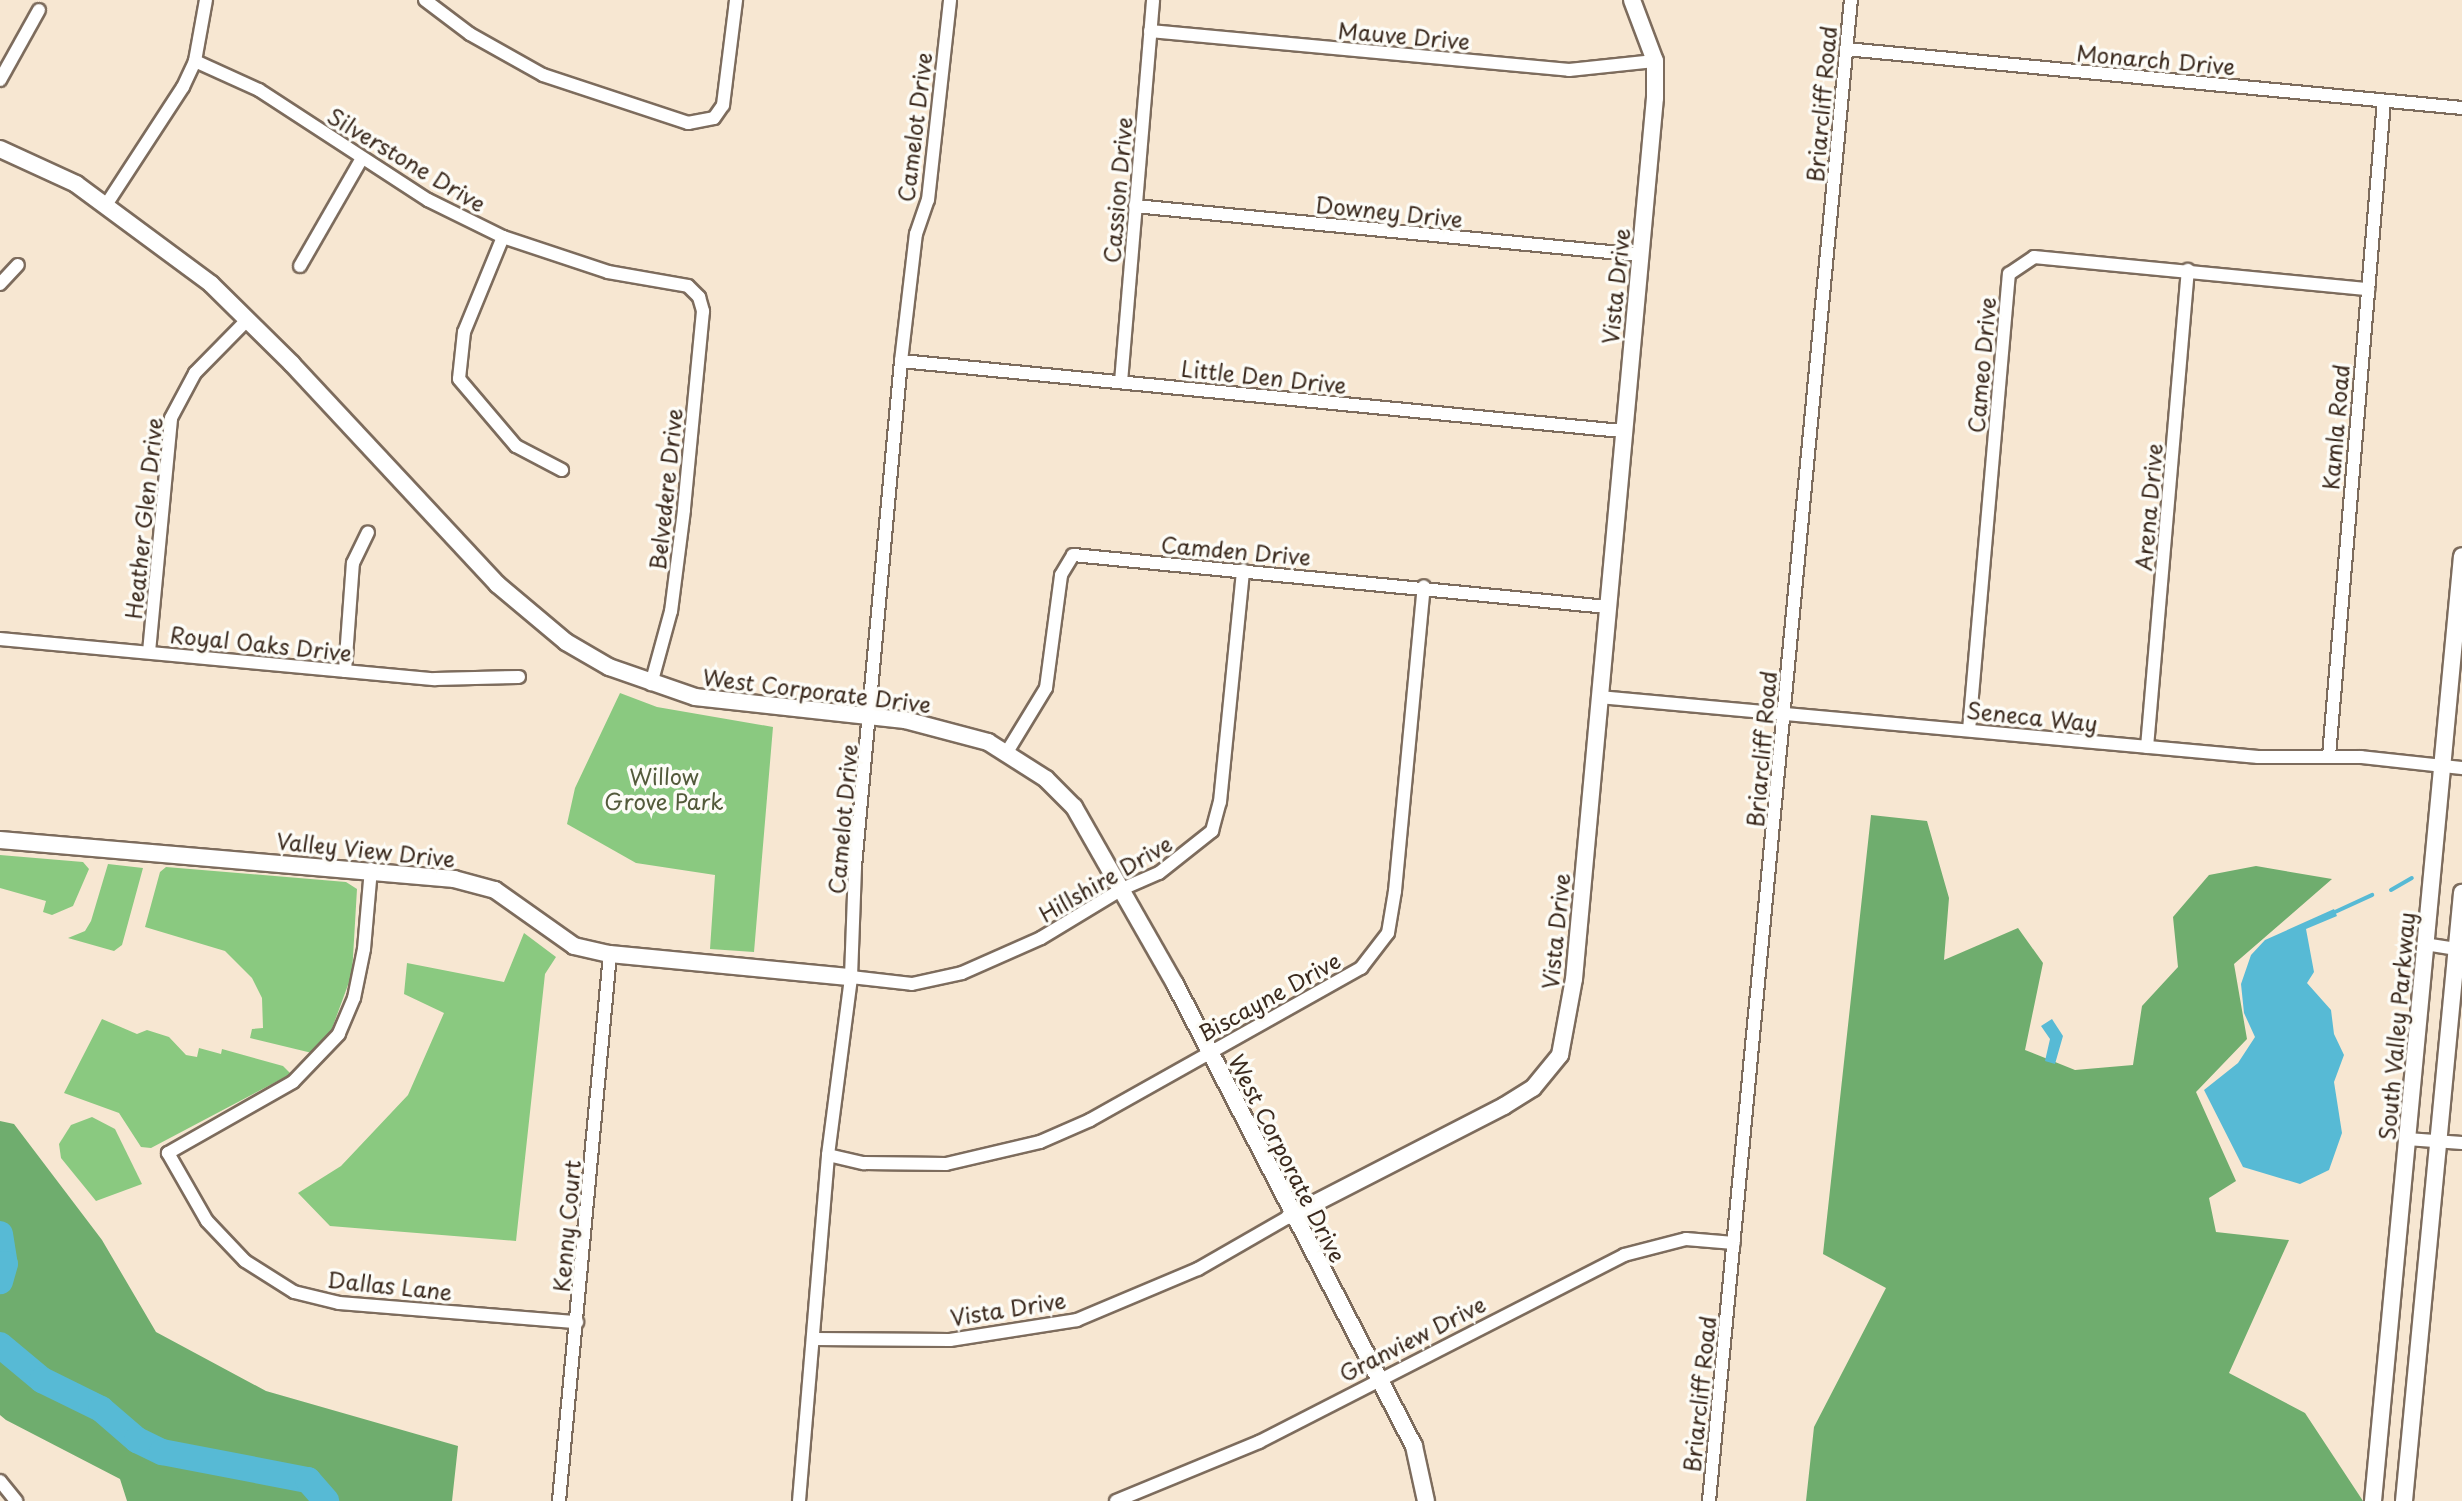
<!DOCTYPE html>
<style>
body{margin:0}
#map{position:relative;width:2462px;height:1501px;overflow:hidden;background:#f7e7d2;font-family:"Playpen Sans",sans-serif}
div>[style]{position:absolute}
.green>*{inset:0;background:#8ac980}
.forest>*{inset:0;background:#6fad6e}
.water>*{inset:0;background:#57bad5}
.stream>*{height:4px;margin:-2px;padding:0 2px;transform-origin:2px;border-radius:2px;background:#57bad5}
.river>*{height:26px;margin:-13px;padding:0 13px;transform-origin:13px;border-radius:13px;background:#57bad5}
.roads{filter:drop-shadow(2px 0 #7d6c5d) drop-shadow(-2px 0 #7d6c5d) drop-shadow(0 2px #7d6c5d) drop-shadow(0 -2px #7d6c5d)}
.street>*{height:12px;margin:-6px;padding:0 6px;transform-origin:6px;border-radius:6px;background:#fff}
.secondary>*{height:16px;margin:-8px;padding:0 8px;transform-origin:8px;border-radius:8px;background:#fff}
span{translate:-50% -50%;white-space:nowrap;text-align:center;line-height:1.15;-webkit-text-stroke:7px #fdfcf7;paint-order:stroke}
.street-label{font-size:22px;color:#3b2a1e}
.park-label{font-size:22px;color:#535a3b}
</style>
<div id="map">
<div class="green">
<div style="clip-path:polygon(620px 693px,657px 707px,773px 727px,754px 952px,710px 949px,715px 875px,636px 863px,567px 824px,575px 788px)"></div>
<div style="clip-path:polygon(0 855px,83px 862px,89px 869px,73px 906px,52px 915px,43px 912px,46px 901px,0 888px)"></div>
<div style="clip-path:polygon(108px 864px,143px 868px,122px 945px,114px 951px,68px 938px,85px 931px,91px 921px)"></div>
<div style="clip-path:polygon(166px 867px,346px 882px,357px 889px,352px 974px,330px 1034px,312px 1053px,250px 1038px,252px 1029px,263px 1028px,262px 998px,252px 978px,225px 951px,145px 927px,160px 872px)"></div>
<div style="clip-path:polygon(524px 933px,556px 957px,545px 974px,516px 1241px,330px 1226px,298px 1193px,341px 1166px,408px 1095px,444px 1013px,404px 994px,407px 963px,504px 982px)"></div>
<div style="clip-path:polygon(102px 1019px,137px 1034px,147px 1030px,169px 1037px,186px 1055px,197px 1057px,199px 1048px,221px 1054px,222px 1049px,283px 1066px,291px 1074px,151px 1148px,141px 1147px,119px 1113px,64px 1093px)"></div>
<div style="clip-path:polygon(92px 1117px,115px 1129px,142px 1184px,96px 1201px,61px 1158px,59px 1144px,71px 1125px)"></div>
</div>
<div class="forest">
<div style="clip-path:polygon(1871px 815px,1927px 821px,1949px 898px,1944px 960px,2018px 928px,2043px 963px,2025px 1050px,2075px 1070px,2133px 1065px,2142px 1006px,2178px 967px,2173px 917px,2209px 875px,2256px 866px,2332px 879px,2234px 964px,2247px 1039px,2196px 1092px,2236px 1181px,2209px 1198px,2216px 1232px,2289px 1240px,2229px 1373px,2305px 1413px,2363px 1501px,1806px 1501px,1814px 1427px,1886px 1288px,1823px 1254px)"></div>
<div style="clip-path:polygon(0 1121px,14px 1124px,102px 1240px,156px 1332px,266px 1391px,458px 1446px,452px 1501px,127px 1501px,120px 1479px,6px 1420px,0 1415px)"></div>
</div>
<div class="water">
<div style="clip-path:polygon(2334px 909px,2337px 916px,2306px 929px,2314px 972px,2307px 983px,2331px 1010px,2334px 1034px,2344px 1055px,2334px 1082px,2342px 1133px,2329px 1170px,2300px 1184px,2243px 1167px,2204px 1090px,2238px 1063px,2255px 1037px,2244px 1013px,2241px 984px,2251px 955px,2265px 940px)"></div>
<div style="clip-path:polygon(2052px 1019px,2063px 1036px,2055px 1064px,2045px 1061px,2050px 1039px,2041px 1026px)"></div>
</div>
<div class="stream">
<div style="left:2391px;top:890px;width:24px;rotate:-30deg"></div>
<div style="left:2335px;top:912px;width:41px;rotate:-24.7deg"></div>
</div>
<div class="river">
<div style="left:0;top:1234px;width:30px;rotate:81deg"></div>
<div style="left:5px;top:1264px;width:18px;rotate:106deg"></div>
<div style="left:0;top:1345px;width:55px;rotate:39.8deg"></div>
<div style="left:42px;top:1380px;width:66px;rotate:26.2deg"></div>
<div style="left:101px;top:1409px;width:48px;rotate:40.7deg"></div>
<div style="left:137px;top:1440px;width:28px;rotate:26deg"></div>
<div style="left:162px;top:1452px;width:149px;rotate:10.9deg"></div>
<div style="left:308px;top:1480px;width:28px;rotate:49deg"></div>
</div>
<div class="roads">
<div class="street">
<div style="left:425px;top:0;width:56px;rotate:37.1deg"></div>
<div style="left:470px;top:34px;width:84px;rotate:29.3deg"></div>
<div style="left:543px;top:75px;width:153px;rotate:18.3deg"></div>
<div style="left:688px;top:123px;width:26px;rotate:-11deg"></div>
<div style="left:714px;top:118px;width:16px;rotate:-55deg"></div>
<div style="left:723px;top:105px;width:106px;rotate:-82.9deg"></div>
<div style="left:1150px;top:31px;width:421px;rotate:5.3deg"></div>
<div style="left:1569px;top:70px;width:86px;rotate:-6deg"></div>
<div style="left:1846px;top:49px;width:619px;rotate:5.47deg"></div>
<div style="left:195px;top:61px;width:70px;rotate:24.4deg"></div>
<div style="left:259px;top:90px;width:202px;rotate:33.1deg"></div>
<div style="left:428px;top:200px;width:84px;rotate:26.3deg"></div>
<div style="left:503px;top:237px;width:111px;rotate:18.4deg"></div>
<div style="left:608px;top:272px;width:81px;rotate:9.9deg"></div>
<div style="left:688px;top:286px;width:16px;rotate:45deg"></div>
<div style="left:699px;top:297px;width:15px;rotate:74deg"></div>
<div style="left:703px;top:311px;width:200px;rotate:95.5deg"></div>
<div style="left:684px;top:510px;width:102px;rotate:97.3deg"></div>
<div style="left:671px;top:611px;width:76px;rotate:105.3deg"></div>
<div style="left:0;top:80px;width:80px;rotate:-60.9deg"></div>
<div style="left:106px;top:205px;width:141px;rotate:-56.9deg"></div>
<div style="left:183px;top:87px;width:29px;rotate:-65deg"></div>
<div style="left:195px;top:61px;width:62px;rotate:-79.8deg"></div>
<div style="left:1135px;top:206px;width:507px;rotate:5.54deg"></div>
<div style="left:503px;top:237px;width:103px;rotate:112.3deg"></div>
<div style="left:464px;top:332px;width:47px;rotate:96.1deg"></div>
<div style="left:459px;top:379px;width:88px;rotate:49.6deg"></div>
<div style="left:516px;top:446px;width:52px;rotate:27.6deg"></div>
<div style="left:300px;top:266px;width:122px;rotate:-60.1deg"></div>
<div style="left:0;top:284px;width:26px;rotate:-47deg"></div>
<div style="left:901px;top:361px;width:724px;rotate:5.55deg"></div>
<div style="left:1121px;top:382px;width:383px;rotate:-85.2deg"></div>
<div style="left:0;top:639px;width:437px;rotate:5.3deg"></div>
<div style="left:435px;top:679px;width:84px;rotate:-1.4deg"></div>
<div style="left:149px;top:652px;width:235px;rotate:-84.6deg"></div>
<div style="left:171px;top:418px;width:51px;rotate:-61.9deg"></div>
<div style="left:195px;top:373px;width:74px;rotate:-45.5deg"></div>
<div style="left:345px;top:671px;width:108px;rotate:-85.8deg"></div>
<div style="left:353px;top:563px;width:34px;rotate:-64deg"></div>
<div style="left:1599px;top:697px;width:662px;rotate:5.2deg"></div>
<div style="left:2258px;top:757px;width:103px"></div>
<div style="left:2361px;top:757px;width:102px;rotate:6.2deg"></div>
<div style="left:1969px;top:730px;width:458px;rotate:-85deg"></div>
<div style="left:2009px;top:274px;width:30px;rotate:-34deg"></div>
<div style="left:2034px;top:257px;width:336px;rotate:5.5deg"></div>
<div style="left:2147px;top:747px;width:479px;rotate:-85.1deg"></div>
<div style="left:1007px;top:752px;width:75px;rotate:-58.6deg"></div>
<div style="left:1046px;top:688px;width:114px;rotate:-82.4deg"></div>
<div style="left:1061px;top:575px;width:23px;rotate:-59deg"></div>
<div style="left:1073px;top:555px;width:537px;rotate:5.56deg"></div>
<div style="left:2329px;top:756px;width:657px;rotate:-85.2deg"></div>
<div style="left:371px;top:869px;width:80px;rotate:95deg"></div>
<div style="left:364px;top:949px;width:50px;rotate:101.5deg"></div>
<div style="left:354px;top:998px;width:39px;rotate:113deg"></div>
<div style="left:339px;top:1034px;width:66px;rotate:133.8deg"></div>
<div style="left:293px;top:1082px;width:144px;rotate:150.4deg"></div>
<div style="left:168px;top:1153px;width:78px;rotate:60.2deg"></div>
<div style="left:207px;top:1221px;width:55px;rotate:46.5deg"></div>
<div style="left:245px;top:1261px;width:58px;rotate:32.3deg"></div>
<div style="left:294px;top:1292px;width:46px;rotate:13.7deg"></div>
<div style="left:339px;top:1303px;width:239px;rotate:4.6deg"></div>
<div style="left:2425px;top:944px;width:37px;rotate:9deg"></div>
<div style="left:851px;top:977px;width:61px;rotate:6.5deg"></div>
<div style="left:912px;top:984px;width:51px;rotate:-12.4deg"></div>
<div style="left:962px;top:973px;width:86px;rotate:-23.9deg"></div>
<div style="left:1041px;top:938px;width:95px;rotate:-31.2deg"></div>
<div style="left:1122px;top:889px;width:40px;rotate:-23.4deg"></div>
<div style="left:1159px;top:873px;width:68px;rotate:-38.4deg"></div>
<div style="left:1212px;top:831px;width:30px;rotate:-75deg"></div>
<div style="left:1220px;top:802px;width:233px;rotate:-84.3deg"></div>
<div style="left:2407px;top:1139px;width:55px;rotate:4.2deg"></div>
<div style="left:828px;top:1155px;width:37px;rotate:13deg"></div>
<div style="left:864px;top:1163px;width:82px;rotate:0.7deg"></div>
<div style="left:946px;top:1164px;width:97px;rotate:-13.2deg"></div>
<div style="left:1040px;top:1142px;width:55px;rotate:-23.7deg"></div>
<div style="left:1090px;top:1120px;width:311px;rotate:-29.3deg"></div>
<div style="left:1361px;top:968px;width:44px;rotate:-52.4deg"></div>
<div style="left:1388px;top:933px;width:43px;rotate:-80.5deg"></div>
<div style="left:1395px;top:891px;width:306px;rotate:-84.6deg"></div>
<div style="left:815px;top:1339px;width:135px;rotate:0.4deg"></div>
<div style="left:950px;top:1340px;width:129px;rotate:-8.9deg"></div>
<div style="left:1077px;top:1320px;width:131px;rotate:-22.9deg"></div>
<div style="left:1198px;top:1269px;width:106px;rotate:-29.9deg"></div>
<div style="left:0;top:1481px;width:26px;rotate:51deg"></div>
<div style="left:559px;top:1501px;width:549px;rotate:-84.67deg"></div>
<div style="left:799px;top:1501px;width:347px;rotate:-85.2deg"></div>
<div style="left:828px;top:1155px;width:179px;rotate:-82.6deg"></div>
<div style="left:851px;top:977px;width:111px;rotate:-87.9deg"></div>
<div style="left:855px;top:866px;width:507px;rotate:-84.8deg"></div>
<div style="left:901px;top:361px;width:128px;rotate:-83.3deg"></div>
<div style="left:916px;top:234px;width:36px;rotate:-71deg"></div>
<div style="left:928px;top:200px;width:201px;rotate:-83.7deg"></div>
<div style="left:1116px;top:1501px;width:155px;rotate:-22.4deg"></div>
<div style="left:1259px;top:1442px;width:410px;rotate:-27.1deg"></div>
<div style="left:1624px;top:1255px;width:64px;rotate:-14.5deg"></div>
<div style="left:1686px;top:1239px;width:48px;rotate:4.8deg"></div>
<div style="left:1709px;top:1501px;width:1508px;rotate:-84.6deg"></div>
</div>
<div class="secondary">
<div style="left:0;top:149px;width:84px;rotate:24.7deg"></div>
<div style="left:76px;top:184px;width:168px;rotate:36.5deg"></div>
<div style="left:211px;top:284px;width:114px;rotate:44.6deg"></div>
<div style="left:292px;top:364px;width:301px;rotate:47deg"></div>
<div style="left:497px;top:584px;width:90px;rotate:40deg"></div>
<div style="left:566px;top:642px;width:50px;rotate:30.2deg"></div>
<div style="left:609px;top:667px;width:91px;rotate:19.2deg"></div>
<div style="left:695px;top:697px;width:211px;rotate:6.3deg"></div>
<div style="left:905px;top:720px;width:86px;rotate:14.8deg"></div>
<div style="left:988px;top:742px;width:69px;rotate:32.5deg"></div>
<div style="left:1046px;top:779px;width:40px;rotate:45deg"></div>
<div style="left:1074px;top:807px;width:204px;rotate:60.3deg"></div>
<div style="left:1175px;top:984px;width:520px;rotate:62.65deg"></div>
<div style="left:1414px;top:1446px;width:56px;rotate:77.7deg"></div>
<div style="left:0;top:840px;width:456px;rotate:4.9deg"></div>
<div style="left:454px;top:879px;width:42px;rotate:15deg"></div>
<div style="left:495px;top:890px;width:97px;rotate:35.3deg"></div>
<div style="left:574px;top:946px;width:37px;rotate:13deg"></div>
<div style="left:610px;top:954px;width:242px;rotate:5.5deg"></div>
<div style="left:1290px;top:1216px;width:241px;rotate:-27.2deg"></div>
<div style="left:1504px;top:1106px;width:34px;rotate:-32deg"></div>
<div style="left:1533px;top:1088px;width:43px;rotate:-50.7deg"></div>
<div style="left:1560px;top:1055px;width:77px;rotate:-79.6deg"></div>
<div style="left:1574px;top:979px;width:885px;rotate:-84.75deg"></div>
<div style="left:1655px;top:98px;width:37px;rotate:-90deg"></div>
<div style="left:1655px;top:61px;width:65px;rotate:-110.7deg"></div>
<div style="left:2373px;top:1501px;width:949px;rotate:-84.62deg"></div>
<div style="left:2404px;top:1501px;width:611px;rotate:-84.55deg"></div>
</div>
</div>
<div class="street-label">
<span style="left:1404px;top:35px;rotate:5deg">Mauve Drive</span>
<span style="left:2156px;top:59px;rotate:5deg">Monarch Drive</span>
<span style="left:1821px;top:104px;rotate:-85deg">Briarcliff Road</span>
<span style="left:914px;top:127px;rotate:-83deg">Camelot Drive</span>
<span style="left:407px;top:159px;rotate:31deg">Silverstone Drive</span>
<span style="left:1117px;top:190px;rotate:-85deg">Cassion Drive</span>
<span style="left:1389px;top:211px;rotate:6deg">Downey Drive</span>
<span style="left:1615px;top:286px;rotate:-84deg">Vista Drive</span>
<span style="left:1981px;top:365px;rotate:-85deg">Cameo Drive</span>
<span style="left:1264px;top:376px;rotate:6deg">Little Den Drive</span>
<span style="left:2335px;top:427px;rotate:-85deg">Kamla Road</span>
<span style="left:665px;top:489px;rotate:-84deg">Belvedere Drive</span>
<span style="left:2148px;top:507px;rotate:-85deg">Arena Drive</span>
<span style="left:143px;top:518px;rotate:-84deg">Heather Glen Drive</span>
<span style="left:1236px;top:550px;rotate:5deg">Camden Drive</span>
<span style="left:261px;top:643px;rotate:6deg">Royal Oaks Drive</span>
<span style="left:817px;top:690px;rotate:7deg">West Corporate Drive</span>
<span style="left:2032px;top:716px;rotate:6deg">Seneca Way</span>
<span style="left:1761px;top:749px;rotate:-85deg">Briarcliff Road</span>
<span style="left:842px;top:819px;rotate:-85deg">Camelot Drive</span>
<span style="left:366px;top:849px;rotate:6deg">Valley View Drive</span>
<span style="left:1105px;top:878px;rotate:-30deg">Hillshire Drive</span>
<span style="left:1555px;top:931px;rotate:-84deg">Vista Drive</span>
<span style="left:1269px;top:996px;rotate:-29deg">Biscayne Drive</span>
<span style="left:2396px;top:1026px;rotate:-85deg">South Valley Parkway</span>
<span style="left:1288px;top:1158px;rotate:63deg">West Corporate Drive</span>
<span style="left:566px;top:1226px;rotate:-85deg">Kenny Court</span>
<span style="left:390px;top:1285px;rotate:6deg">Dallas Lane</span>
<span style="left:1008px;top:1308px;rotate:-9deg">Vista Drive</span>
<span style="left:1412px;top:1338px;rotate:-27deg">Granview Drive</span>
<span style="left:1699px;top:1394px;rotate:-84deg">Briarcliff Road</span>
</div>
<div class="park-label">
<span style="left:664px;top:788px">Willow<br>Grove Park</span>
</div>
</div>
